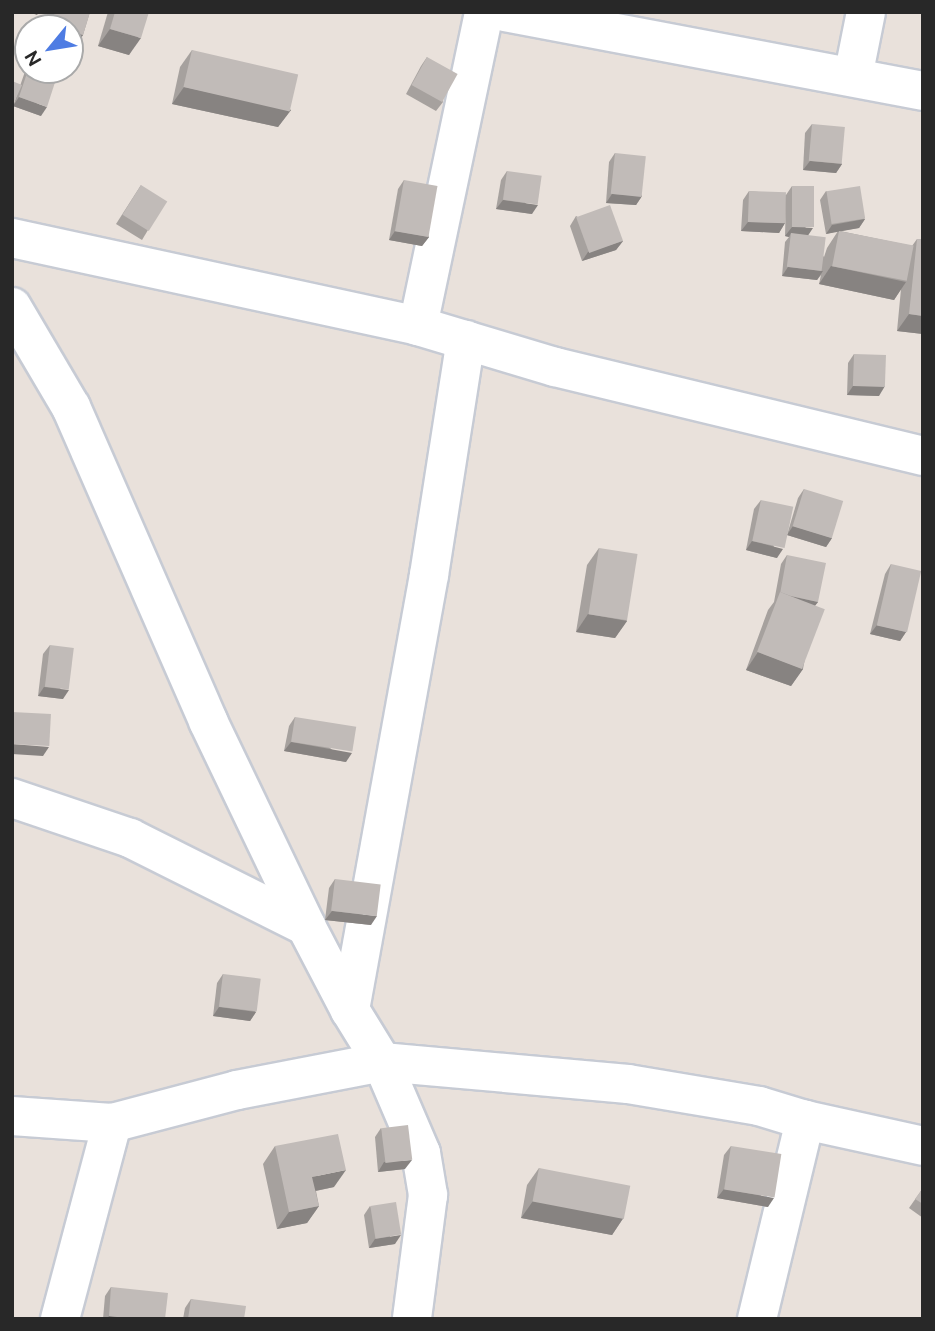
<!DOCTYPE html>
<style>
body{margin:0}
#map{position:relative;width:935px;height:1331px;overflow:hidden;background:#e9e1db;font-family:Ubuntu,sans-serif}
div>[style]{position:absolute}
.roads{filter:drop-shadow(2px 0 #c7cbd4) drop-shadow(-2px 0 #c7cbd4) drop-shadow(0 2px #c7cbd4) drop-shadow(0 -2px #c7cbd4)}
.minor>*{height:38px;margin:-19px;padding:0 19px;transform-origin:19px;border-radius:19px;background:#fff}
.wall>*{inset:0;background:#a6a19e}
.shaded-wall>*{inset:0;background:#878381}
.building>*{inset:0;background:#c1bbb8;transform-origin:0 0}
span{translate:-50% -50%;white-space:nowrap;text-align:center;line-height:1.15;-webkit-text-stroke:7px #fff;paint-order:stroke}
.frame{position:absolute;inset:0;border:14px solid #282828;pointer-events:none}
.north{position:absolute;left:14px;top:14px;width:70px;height:70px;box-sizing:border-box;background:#fff;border:2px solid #a9a9a9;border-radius:50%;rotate:240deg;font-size:19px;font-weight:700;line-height:28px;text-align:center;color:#282828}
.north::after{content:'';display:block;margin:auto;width:24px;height:32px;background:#4e7ce3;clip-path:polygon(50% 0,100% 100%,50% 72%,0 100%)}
</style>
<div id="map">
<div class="roads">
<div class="minor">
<div style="left:505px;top:12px;width:425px;rotate:10.7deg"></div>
<div style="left:853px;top:77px;width:66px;rotate:-78.7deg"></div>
<div style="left:12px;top:238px;width:415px;rotate:12.2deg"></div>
<div style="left:418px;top:326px;width:143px;rotate:16.7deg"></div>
<div style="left:555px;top:367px;width:379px;rotate:13.6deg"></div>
<div style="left:12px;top:307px;width:116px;rotate:59.5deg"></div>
<div style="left:71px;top:407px;width:343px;rotate:66.4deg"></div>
<div style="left:208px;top:721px;width:227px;rotate:64.4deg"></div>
<div style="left:306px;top:926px;width:95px;rotate:62.4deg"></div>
<div style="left:350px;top:1010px;width:61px;rotate:58.4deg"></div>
<div style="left:382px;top:1062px;width:99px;rotate:66.8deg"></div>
<div style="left:421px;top:1153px;width:43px;rotate:80.5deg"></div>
<div style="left:428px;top:1195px;width:125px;rotate:97.4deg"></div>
<div style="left:418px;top:326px;width:321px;rotate:-78.1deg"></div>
<div style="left:12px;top:798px;width:125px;rotate:18.7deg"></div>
<div style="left:130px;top:838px;width:197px;rotate:26.6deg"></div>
<div style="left:350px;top:1010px;width:442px;rotate:-79.7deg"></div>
<div style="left:429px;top:575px;width:238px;rotate:-81.1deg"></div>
<div style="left:12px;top:1116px;width:100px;rotate:4deg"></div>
<div style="left:112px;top:1123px;width:129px;rotate:-14.8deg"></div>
<div style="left:237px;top:1090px;width:148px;rotate:-10.9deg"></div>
<div style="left:382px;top:1062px;width:247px;rotate:5.1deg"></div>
<div style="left:628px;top:1084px;width:133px;rotate:9.5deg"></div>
<div style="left:759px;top:1106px;width:48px;rotate:16.9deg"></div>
<div style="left:805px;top:1120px;width:121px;rotate:12.4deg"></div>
<div style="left:60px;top:1319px;width:203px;rotate:-75.1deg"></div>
<div style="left:757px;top:1319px;width:205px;rotate:-76.4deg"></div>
</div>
</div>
<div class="wall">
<div style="clip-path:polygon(48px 12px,90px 12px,83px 35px,71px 52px,70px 28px,43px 28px)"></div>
<div style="clip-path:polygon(108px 12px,149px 12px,129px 55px,98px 46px)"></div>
<div style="clip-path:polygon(192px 50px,291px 110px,278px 127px,172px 104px,180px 67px)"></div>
<div style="clip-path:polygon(427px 57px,443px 102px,436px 111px,406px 94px,421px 66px)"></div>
<div style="clip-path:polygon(28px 63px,28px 70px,41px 116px,13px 106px)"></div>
<div style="clip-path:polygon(812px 124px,842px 164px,836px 173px,803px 170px,805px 133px)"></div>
<div style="clip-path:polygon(615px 153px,642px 196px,636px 205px,606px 203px,609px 162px)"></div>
<div style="clip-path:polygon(507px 171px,532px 214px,496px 209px,501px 180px)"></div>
<div style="clip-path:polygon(404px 180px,429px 237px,422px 246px,389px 240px,398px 189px)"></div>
<div style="clip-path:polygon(141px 185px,148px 230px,142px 240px,116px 224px)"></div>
<div style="clip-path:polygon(792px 186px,808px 235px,824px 257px,827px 248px,838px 231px,826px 234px,820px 200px,826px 191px,865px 219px,859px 228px,840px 231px,912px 246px,917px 239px,923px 239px,923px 334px,897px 331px,901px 289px,894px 300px,819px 284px,821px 275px,817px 280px,782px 276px,785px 242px,789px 237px,785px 236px,786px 198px,785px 223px,779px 233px,741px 231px,743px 200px,749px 191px,786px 195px)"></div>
<div style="clip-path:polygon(576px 216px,623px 241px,616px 250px,582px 261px,570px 226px)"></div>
<div style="clip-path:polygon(854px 354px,879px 396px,847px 395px,848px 363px)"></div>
<div style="clip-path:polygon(804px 489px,832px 538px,826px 547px,787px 535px,798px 498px)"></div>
<div style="clip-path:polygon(761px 500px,777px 558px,746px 550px,754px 509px)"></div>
<div style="clip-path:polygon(599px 548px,627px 621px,615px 638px,576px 632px,587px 565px)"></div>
<div style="clip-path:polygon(787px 555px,818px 602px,815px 605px,803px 669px,791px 686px,746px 670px,768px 610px,774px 602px,781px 564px)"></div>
<div style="clip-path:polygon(891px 564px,906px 632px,900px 641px,870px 634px,885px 574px)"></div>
<div style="clip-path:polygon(50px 645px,63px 699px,38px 696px,43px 654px)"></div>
<div style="clip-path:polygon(295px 717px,346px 762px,284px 751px,289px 726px)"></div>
<div style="clip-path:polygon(335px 879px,371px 925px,325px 920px,329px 888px)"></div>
<div style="clip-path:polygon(223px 974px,256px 1012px,250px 1021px,213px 1016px,217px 983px)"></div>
<div style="clip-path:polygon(381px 1128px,405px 1169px,378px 1172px,375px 1137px)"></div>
<div style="clip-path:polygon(275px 1146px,334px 1187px,316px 1191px,319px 1206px,307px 1223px,277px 1229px,263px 1164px)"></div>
<div style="clip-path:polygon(731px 1146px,768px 1207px,717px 1198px,724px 1155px)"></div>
<div style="clip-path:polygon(539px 1168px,624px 1217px,612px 1235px,521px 1218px,527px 1185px)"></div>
<div style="clip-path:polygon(923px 1188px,923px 1218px,909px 1208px)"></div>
<div style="clip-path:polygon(370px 1206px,395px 1244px,369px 1248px,364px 1215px)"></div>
<div style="clip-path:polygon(111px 1287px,165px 1319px,103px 1319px,105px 1296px)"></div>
<div style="clip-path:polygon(191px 1299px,244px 1319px,183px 1319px,185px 1308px)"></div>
</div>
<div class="shaded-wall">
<div style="clip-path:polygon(29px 12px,39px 12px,37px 15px)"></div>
<div style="clip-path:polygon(51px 24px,62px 28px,49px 28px)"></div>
<div style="clip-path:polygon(110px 29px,141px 38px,129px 55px,98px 46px)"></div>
<div style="clip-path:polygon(70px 31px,83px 35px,71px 52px,70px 52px)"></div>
<div style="clip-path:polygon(184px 87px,291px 110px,278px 127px,172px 104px)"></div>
<div style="clip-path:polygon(19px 97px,47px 107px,41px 116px,13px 106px)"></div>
<div style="clip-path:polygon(810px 161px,842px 164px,836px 173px,803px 170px)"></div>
<div style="clip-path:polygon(612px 194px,642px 196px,636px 205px,606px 203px)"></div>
<div style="clip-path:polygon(503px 200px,538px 205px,532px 214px,496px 209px)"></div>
<div style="clip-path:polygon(865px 219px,859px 228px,826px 234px,832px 225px)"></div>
<div style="clip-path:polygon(748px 222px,785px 223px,779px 233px,741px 231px)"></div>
<div style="clip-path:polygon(792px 227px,813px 228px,807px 237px,791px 233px,789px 237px,785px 236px)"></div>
<div style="clip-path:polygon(395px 231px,429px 237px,422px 246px,389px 240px)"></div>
<div style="clip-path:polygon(623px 241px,616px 250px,582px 261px,588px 252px)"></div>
<div style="clip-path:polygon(831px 266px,906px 282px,894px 300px,819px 284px)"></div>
<div style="clip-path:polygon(788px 267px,823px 271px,817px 280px,782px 276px)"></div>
<div style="clip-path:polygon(909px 314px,923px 316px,923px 334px,897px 331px)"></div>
<div style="clip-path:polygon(853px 386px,885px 386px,879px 396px,847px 395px)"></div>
<div style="clip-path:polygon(793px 526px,832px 538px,826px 547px,787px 535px)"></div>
<div style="clip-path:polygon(752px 541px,783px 549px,777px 558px,746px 550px)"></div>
<div style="clip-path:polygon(780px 594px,818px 602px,811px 611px)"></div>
<div style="clip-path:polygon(588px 614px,627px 621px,615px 638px,576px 632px)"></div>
<div style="clip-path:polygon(877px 625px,906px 632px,900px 641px,870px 634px)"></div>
<div style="clip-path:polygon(758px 652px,803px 669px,791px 686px,746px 670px)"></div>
<div style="clip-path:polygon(44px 687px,69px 690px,63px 699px,38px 696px)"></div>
<div style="clip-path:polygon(291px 742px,352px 753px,346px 762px,284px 751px)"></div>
<div style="clip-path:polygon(12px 744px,49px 747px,43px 756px,12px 754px)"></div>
<div style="clip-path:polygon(332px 911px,377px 916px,371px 925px,325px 920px)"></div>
<div style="clip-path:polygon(219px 1007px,256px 1012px,250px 1021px,213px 1016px)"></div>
<div style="clip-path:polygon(412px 1160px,405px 1169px,378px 1172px,384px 1162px)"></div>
<div style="clip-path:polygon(346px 1170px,334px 1187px,300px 1194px,312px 1177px)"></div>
<div style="clip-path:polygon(724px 1189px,774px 1198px,768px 1207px,717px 1198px)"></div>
<div style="clip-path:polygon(533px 1201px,624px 1217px,612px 1235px,521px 1218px)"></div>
<div style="clip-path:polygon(319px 1206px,307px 1223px,277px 1229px,289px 1212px)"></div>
<div style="clip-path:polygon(401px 1235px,395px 1244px,369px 1248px,375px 1239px)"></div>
<div style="clip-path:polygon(109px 1316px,134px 1319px,107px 1319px)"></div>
</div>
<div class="building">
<div style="clip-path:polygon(55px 12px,90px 12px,83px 35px,70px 31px,70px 28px,62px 28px,51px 24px)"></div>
<div style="clip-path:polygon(115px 12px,149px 12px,141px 38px,110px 29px)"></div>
<div style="left:192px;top:50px;width:109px;height:38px;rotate:13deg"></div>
<div style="left:427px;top:57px;width:35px;height:32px;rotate:29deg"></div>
<div style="clip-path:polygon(28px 70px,59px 70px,47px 107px,19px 97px)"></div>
<div style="clip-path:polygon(12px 81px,22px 85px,12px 107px)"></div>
<div style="left:812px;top:124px;width:33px;height:37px;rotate:5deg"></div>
<div style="left:615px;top:153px;width:31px;height:41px;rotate:6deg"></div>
<div style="left:507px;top:171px;width:35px;height:29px;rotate:8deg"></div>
<div style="left:404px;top:180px;width:34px;height:52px;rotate:10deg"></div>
<div style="left:141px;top:185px;width:31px;height:35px;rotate:32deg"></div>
<div style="left:792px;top:186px;width:22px;height:41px"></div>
<div style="left:860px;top:186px;width:33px;height:34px;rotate:81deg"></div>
<div style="left:749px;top:191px;width:37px;height:31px;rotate:2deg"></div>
<div style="left:610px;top:205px;width:38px;height:36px;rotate:70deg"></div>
<div style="left:839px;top:231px;width:76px;height:36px;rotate:11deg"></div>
<div style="left:791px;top:233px;width:35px;height:34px;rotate:7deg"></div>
<div style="clip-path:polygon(917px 239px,923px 239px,923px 316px,909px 314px)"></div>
<div style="left:854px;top:354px;width:32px;height:32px;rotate:2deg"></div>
<div style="left:804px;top:489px;width:41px;height:39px;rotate:17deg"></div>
<div style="left:761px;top:500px;width:33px;height:42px;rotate:12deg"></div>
<div style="left:599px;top:548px;width:39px;height:67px;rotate:9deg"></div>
<div style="clip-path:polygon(787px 555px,826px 563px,818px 602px,791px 596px,780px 592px,780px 594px)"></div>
<div style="left:891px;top:564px;width:31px;height:63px;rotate:13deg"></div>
<div style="left:780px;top:592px;width:48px;height:64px;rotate:21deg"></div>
<div style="left:50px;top:645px;width:24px;height:42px;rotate:7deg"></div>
<div style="left:12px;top:712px;width:39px;height:32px;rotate:3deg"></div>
<div style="left:295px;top:717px;width:62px;height:25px;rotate:9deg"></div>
<div style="left:335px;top:879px;width:46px;height:32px;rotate:7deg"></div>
<div style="left:223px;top:974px;width:38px;height:33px;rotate:7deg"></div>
<div style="left:408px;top:1125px;width:35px;height:27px;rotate:83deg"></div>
<div style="clip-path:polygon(338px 1134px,346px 1170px,312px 1177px,319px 1206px,289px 1212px,275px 1146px)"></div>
<div style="left:731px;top:1146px;width:51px;height:44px;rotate:9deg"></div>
<div style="left:539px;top:1168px;width:93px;height:34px;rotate:11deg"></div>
<div style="clip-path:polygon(923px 1188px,923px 1204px,915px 1199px)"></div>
<div style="left:396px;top:1202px;width:33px;height:26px;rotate:81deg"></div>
<div style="clip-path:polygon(111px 1287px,168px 1293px,165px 1319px,134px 1319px,109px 1316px)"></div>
<div style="clip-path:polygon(191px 1299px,246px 1306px,244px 1319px,188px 1319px)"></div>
</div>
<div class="frame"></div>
<div class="north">N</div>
</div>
